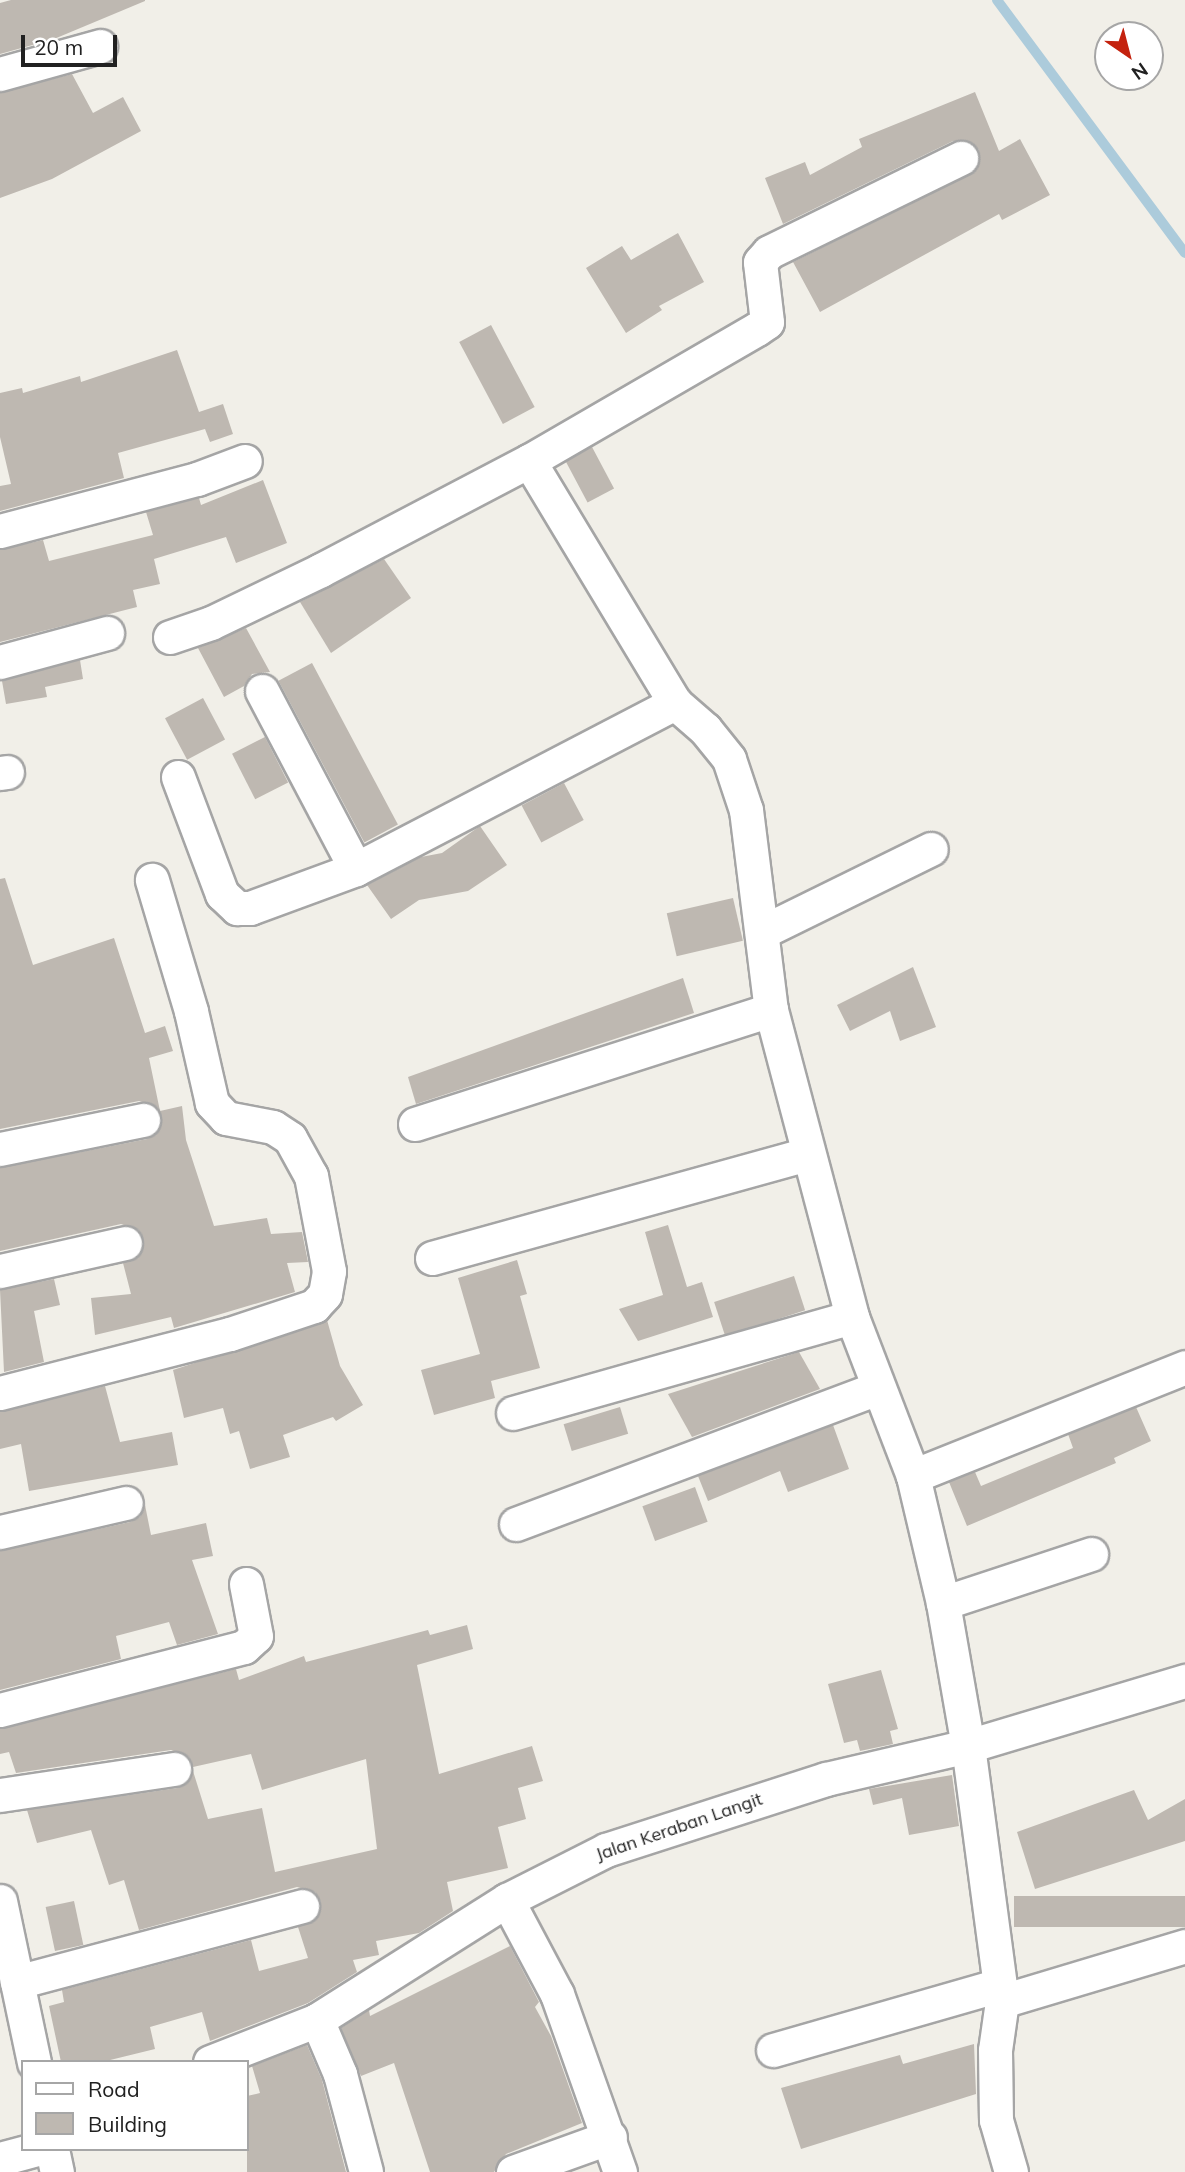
<!DOCTYPE html>
<style>
body{margin:0}
#map{position:relative;width:1185px;height:2172px;overflow:hidden;background:#f1efe8;font-family:Mulish,sans-serif}
div>[style]{position:absolute}
.stream>*{height:10px;margin:-5px;padding:0 5px;transform-origin:5px;border-radius:5px;background:#accbdb}
.building>*{inset:0;background:#beb8b1;transform-origin:0 0}
.roads{filter:drop-shadow(2px 0 #a5a5a5) drop-shadow(-2px 0 #a5a5a5) drop-shadow(0 2px #a5a5a5) drop-shadow(0 -2px #a5a5a5)}
.minor>*{height:33px;margin:-16.5px;padding:0 16.5px;transform-origin:16.5px;border-radius:16.5px;background:#fff}
span{translate:-50% -50%;white-space:nowrap;text-align:center;line-height:1.15;-webkit-text-stroke:6px #fff;paint-order:stroke}
.street-label{font-size:18px;color:#212121}
.legend{position:absolute;left:21px;top:2060px;width:228px;height:91px;box-sizing:border-box;background:#fff;border:2px solid #a6a6a6;margin:0;padding:9px 12px;list-style:none;font-size:21px;color:#212121}
.legend li{display:flex;align-items:center;gap:14px;height:35px}
.legend b{width:35px;border:2px solid #a6a6a6}
.north{position:absolute;left:1094px;top:21px;width:70px;height:70px;box-sizing:border-box;background:#fff;border:2px solid #a6a6a6;border-radius:50%;rotate:145deg;font-size:19px;font-weight:700;line-height:28px;text-align:center;color:#212121}
.north::after{content:'';display:block;margin:auto;width:24px;height:32px;background:#c4220e;clip-path:polygon(50% 0,100% 100%,50% 72%,0 100%)}
.scale{position:absolute;left:21px;top:35px;width:96px;height:32px;box-sizing:border-box;border:4px solid #212121;border-top:0;padding-left:9px;font-size:21px;line-height:24px;white-space:nowrap;color:#212121;-webkit-text-stroke:5px #fff;paint-order:stroke}
</style>
<div id="map">
<div class="stream">
<div style="left:997px;top:0;width:315px;rotate:53.4deg"></div>
</div>
<div class="building">
<div style="clip-path:polygon(11px 0,145px 0,145px 1px,54px 39px,0 54px,0 3px)"></div>
<div style="clip-path:polygon(72px 74px,93px 113px,123px 97px,141px 131px,52px 179px,0 198px,0 93px)"></div>
<div style="clip-path:polygon(975px 92px,999px 151px,1020px 139px,1050px 195px,1002px 220px,999px 214px,820px 312px,793px 262px,969px 175px,977px 168px,979px 150px,971px 142px,953px 141px,783px 224px,765px 178px,805px 162px,810px 175px,862px 147px,859px 139px)"></div>
<div style="clip-path:polygon(678px 233px,704px 282px,659px 306px,662px 310px,626px 333px,586px 268px,622px 246px,631px 260px)"></div>
<div style="left:491px;top:325px;width:93px;height:36px;rotate:62deg"></div>
<div style="clip-path:polygon(177px 350px,199px 412px,223px 404px,233px 434px,210px 442px,205px 429px,118px 453px,124px 478px,0 511px,0 486px,11px 484px,0 437px,0 393px,22px 388px,23px 393px,80px 376px,81px 382px)"></div>
<div style="left:592px;top:447px;width:47px;height:30px;rotate:62deg"></div>
<div style="clip-path:polygon(263px 480px,287px 543px,236px 563px,226px 537px,154px 559px,160px 584px,133px 590px,137px 607px,0 642px,0 550px,43px 540px,49px 561px,153px 535px,146px 512px,199px 498px,201px 505px)"></div>
<div style="clip-path:polygon(384px 559px,411px 598px,331px 653px,300px 602px)"></div>
<div style="clip-path:polygon(246px 628px,270px 672px,252px 674px,244px 686px,224px 697px,198px 648px)"></div>
<div style="clip-path:polygon(80px 660px,83px 679px,45px 687px,47px 697px,6px 704px,2px 681px)"></div>
<div style="left:312px;top:663px;width:183px;height:38px;rotate:62deg"></div>
<div style="left:203px;top:698px;width:47px;height:43px;rotate:62deg"></div>
<div style="left:265px;top:737px;width:51px;height:37px;rotate:63deg"></div>
<div style="left:564px;top:783px;width:42px;height:48px;rotate:62deg"></div>
<div style="clip-path:polygon(480px 826px,507px 865px,468px 891px,419px 900px,391px 919px,367px 885px,421px 857px,442px 853px)"></div>
<div style="clip-path:polygon(5px 878px,33px 965px,114px 938px,145px 1033px,165px 1026px,173px 1051px,149px 1058px,160px 1111px,182px 1106px,186px 1140px,214px 1226px,267px 1218px,271px 1234px,302px 1232px,308px 1262px,287px 1263px,295px 1292px,174px 1328px,171px 1317px,95px 1335px,91px 1298px,131px 1294px,123px 1263px,137px 1258px,143px 1249px,139px 1230px,121px 1224px,0 1251px,0 1168px,147px 1139px,156px 1134px,162px 1117px,157px 1107px,139px 1101px,0 1129px,0 879px)"></div>
<div style="left:733px;top:898px;width:44px;height:68px;rotate:77deg"></div>
<div style="clip-path:polygon(913px 967px,936px 1027px,900px 1041px,890px 1011px,850px 1031px,837px 1005px)"></div>
<div style="clip-path:polygon(683px 978px,694px 1013px,416px 1104px,408px 1077px)"></div>
<div style="clip-path:polygon(668px 1225px,687px 1287px,702px 1282px,713px 1317px,638px 1341px,619px 1309px,663px 1295px,645px 1232px)"></div>
<div style="clip-path:polygon(517px 1260px,527px 1294px,520px 1296px,540px 1368px,491px 1381px,495px 1398px,434px 1415px,421px 1370px,480px 1354px,458px 1278px)"></div>
<div style="left:794px;top:1276px;width:36px;height:84px;rotate:72deg"></div>
<div style="clip-path:polygon(54px 1279px,60px 1305px,34px 1311px,44px 1362px,4px 1372px,0 1290px)"></div>
<div style="clip-path:polygon(327px 1320px,340px 1366px,363px 1405px,336px 1421px,333px 1417px,283px 1435px,290px 1457px,250px 1469px,239px 1431px,230px 1434px,223px 1408px,184px 1418px,173px 1370px)"></div>
<div style="clip-path:polygon(799px 1352px,820px 1389px,692px 1437px,668px 1394px)"></div>
<div style="clip-path:polygon(105px 1386px,120px 1442px,172px 1432px,178px 1465px,29px 1491px,21px 1444px,0 1449px,0 1412px)"></div>
<div style="left:620px;top:1407px;width:28px;height:59px;rotate:73deg"></div>
<div style="clip-path:polygon(1136px 1407px,1151px 1441px,1114px 1458px,1116px 1463px,967px 1526px,949px 1482px,975px 1472px,981px 1486px,1073px 1448px,1068px 1434px)"></div>
<div style="clip-path:polygon(833px 1425px,849px 1469px,788px 1492px,780px 1471px,708px 1501px,698px 1476px)"></div>
<div style="left:695px;top:1487px;width:37px;height:56px;rotate:70deg"></div>
<div style="clip-path:polygon(145px 1505px,151px 1535px,206px 1523px,213px 1556px,192px 1560px,218px 1634px,177px 1645px,169px 1622px,116px 1636px,121px 1659px,0 1690px,0 1551px,130px 1522px,140px 1517px)"></div>
<div style="clip-path:polygon(467px 1625px,473px 1649px,417px 1665px,439px 1774px,532px 1746px,543px 1781px,518px 1788px,526px 1819px,498px 1827px,508px 1868px,447px 1882px,453px 1911px,419px 1933px,376px 1941px,379px 1955px,353px 1960px,357px 1972px,308px 2003px,210px 2041px,202px 2012px,150px 2027px,155px 2049px,102px 2062px,61px 2062px,49px 2006px,64px 2002px,62px 1990px,251px 1940px,259px 1971px,308px 1958px,298px 1927px,316px 1919px,321px 1902px,315px 1892px,297px 1887px,139px 1930px,124px 1880px,109px 1885px,91px 1830px,37px 1843px,27px 1810px,177px 1788px,186px 1784px,193px 1771px,208px 1819px,262px 1808px,275px 1872px,377px 1849px,366px 1759px,262px 1790px,251px 1754px,193px 1767px,189px 1757px,171px 1750px,16px 1773px,9px 1752px,0 1754px,0 1729px,236px 1669px,239px 1680px,304px 1656px,306px 1662px,428px 1630px,430px 1635px)"></div>
<div style="clip-path:polygon(881px 1670px,898px 1729px,890px 1731px,893px 1744px,860px 1751px,857px 1740px,844px 1743px,828px 1684px)"></div>
<div style="clip-path:polygon(952px 1775px,959px 1826px,909px 1835px,902px 1798px,873px 1805px,869px 1789px)"></div>
<div style="clip-path:polygon(1134px 1790px,1148px 1820px,1185px 1799px,1185px 1841px,1035px 1889px,1017px 1832px)"></div>
<div style="left:1185px;top:1896px;width:31px;height:171px;rotate:90deg"></div>
<div style="left:74px;top:1901px;width:45px;height:29px;rotate:78deg"></div>
<div style="clip-path:polygon(510px 1946px,539px 2002px,535px 2007px,551px 2036px,582px 2123px,506px 2154px,494px 2172px,430px 2172px,394px 2063px,361px 2076px,341px 2028px,369px 2010px,370px 2016px)"></div>
<div style="clip-path:polygon(974px 2044px,976px 2094px,801px 2149px,781px 2088px,900px 2055px,903px 2064px)"></div>
<div style="clip-path:polygon(307px 2045px,322px 2080px,346px 2172px,247px 2172px,247px 2096px,260px 2093px,252px 2066px)"></div>
</div>
<div class="roads">
<div class="minor">
<div style="left:0;top:74px;width:104px;rotate:-15.6deg"></div>
<div style="left:529px;top:461px;width:283px;rotate:58.9deg"></div>
<div style="left:675px;top:703px;width:40px;rotate:41deg"></div>
<div style="left:705px;top:729px;width:38px;rotate:51deg"></div>
<div style="left:729px;top:759px;width:54px;rotate:71.6deg"></div>
<div style="left:746px;top:810px;width:202px;rotate:82.9deg"></div>
<div style="left:771px;top:1010px;width:318px;rotate:75.2deg"></div>
<div style="left:852px;top:1317px;width:170px;rotate:69deg"></div>
<div style="left:913px;top:1476px;width:130px;rotate:76.7deg"></div>
<div style="left:943px;top:1603px;width:145px;rotate:80.1deg"></div>
<div style="left:968px;top:1746px;width:257px;rotate:82.4deg"></div>
<div style="left:1002px;top:2001px;width:49px;rotate:98.1deg"></div>
<div style="left:995px;top:2050px;width:70px;rotate:89.2deg"></div>
<div style="left:996px;top:2120px;width:54px;rotate:73.9deg"></div>
<div style="left:0;top:531px;width:204px;rotate:-14.8deg"></div>
<div style="left:197px;top:479px;width:51px;rotate:-20.6deg"></div>
<div style="left:170px;top:637px;width:43px;rotate:-18.9deg"></div>
<div style="left:211px;top:623px;width:122px;rotate:-25.7deg"></div>
<div style="left:321px;top:570px;width:235px;rotate:-27.7deg"></div>
<div style="left:529px;top:461px;width:263px;rotate:-30.1deg"></div>
<div style="left:757px;top:329px;width:12px;rotate:-35deg"></div>
<div style="left:767px;top:322px;width:60px;rotate:-96.7deg"></div>
<div style="left:760px;top:262px;width:13px;rotate:-48deg"></div>
<div style="left:769px;top:252px;width:214px;rotate:-26.1deg"></div>
<div style="left:0;top:662px;width:111px;rotate:-15.2deg"></div>
<div style="left:262px;top:691px;width:201px;rotate:62.2deg"></div>
<div style="left:0;top:773px;width:7px;rotate:-8deg"></div>
<div style="left:178px;top:777px;width:125px;rotate:69.4deg"></div>
<div style="left:222px;top:894px;width:21px;rotate:43deg"></div>
<div style="left:237px;top:908px;width:13px"></div>
<div style="left:250px;top:908px;width:113px;rotate:-20.2deg"></div>
<div style="left:356px;top:869px;width:360px;rotate:-27.5deg"></div>
<div style="left:762px;top:932px;width:188px;rotate:-26.2deg"></div>
<div style="left:415px;top:1124px;width:374px;rotate:-17.8deg"></div>
<div style="left:0;top:1149px;width:146px;rotate:-11.5deg"></div>
<div style="left:432px;top:1258px;width:390px;rotate:-15.5deg"></div>
<div style="left:0;top:1271px;width:128px;rotate:-12.6deg"></div>
<div style="left:0;top:1393px;width:237px;rotate:-14.4deg"></div>
<div style="left:230px;top:1334px;width:89px;rotate:-18.4deg"></div>
<div style="left:314px;top:1306px;width:16px;rotate:-47deg"></div>
<div style="left:325px;top:1294px;width:23px;rotate:-80deg"></div>
<div style="left:329px;top:1271px;width:97px;rotate:-100.7deg"></div>
<div style="left:311px;top:1176px;width:43px;rotate:-118.9deg"></div>
<div style="left:290px;top:1138px;width:20px;rotate:-147deg"></div>
<div style="left:273px;top:1127px;width:48px;rotate:-169.2deg"></div>
<div style="left:226px;top:1118px;width:21px;rotate:-133deg"></div>
<div style="left:212px;top:1103px;width:94px;rotate:-102.9deg"></div>
<div style="left:191px;top:1011px;width:137px;rotate:-106.6deg"></div>
<div style="left:513px;top:1413px;width:352px;rotate:-15.8deg"></div>
<div style="left:913px;top:1476px;width:293px;rotate:-21.8deg"></div>
<div style="left:516px;top:1524px;width:386px;rotate:-20.6deg"></div>
<div style="left:0;top:1532px;width:129px;rotate:-13deg"></div>
<div style="left:943px;top:1603px;width:156px;rotate:-18.3deg"></div>
<div style="left:0;top:1710px;width:252px;rotate:-14.5deg"></div>
<div style="left:244px;top:1647px;width:16px;rotate:-43deg"></div>
<div style="left:256px;top:1636px;width:53px;rotate:-100.9deg"></div>
<div style="left:0;top:1795px;width:176px;rotate:-8.5deg"></div>
<div style="left:507px;top:1900px;width:106px;rotate:62deg"></div>
<div style="left:557px;top:1994px;width:189px;rotate:70.5deg"></div>
<div style="left:0;top:1901px;width:165px;rotate:78.1deg"></div>
<div style="left:17px;top:1982px;width:295px;rotate:-14.9deg"></div>
<div style="left:1002px;top:2001px;width:191px;rotate:-16.7deg"></div>
<div style="left:317px;top:2020px;width:59px;rotate:66.9deg"></div>
<div style="left:340px;top:2074px;width:101px;rotate:75.1deg"></div>
<div style="left:773px;top:2050px;width:236px;rotate:-16deg"></div>
<div style="left:210px;top:2062px;width:115px;rotate:-21.4deg"></div>
<div style="left:317px;top:2020px;width:225px;rotate:-32.3deg"></div>
<div style="left:507px;top:1900px;width:111px;rotate:-26.8deg"></div>
<div style="left:606px;top:1850px;width:231px;rotate:-17.9deg"></div>
<div style="left:826px;top:1779px;width:146px;rotate:-13.1deg"></div>
<div style="left:968px;top:1746px;width:227px;rotate:-16.7deg"></div>
<div style="left:52px;top:2149px;width:24px;rotate:78deg"></div>
<div style="left:0;top:2159px;width:38px;rotate:-15deg"></div>
<div style="left:513px;top:2172px;width:103px;rotate:-19.8deg"></div>
</div>
</div>
<div class="street-label">
<span style="left:679px;top:1827px;rotate:-19deg">Jalan Keraban Langit</span>
</div>
<ul class="legend">
<li><b style="height:9px;background:#fff"></b>Road</li>
<li><b style="height:19px;background:#beb8b1"></b>Building</li>
</ul>
<div class="north">N</div>
<div class="scale">20 m</div>
</div>
